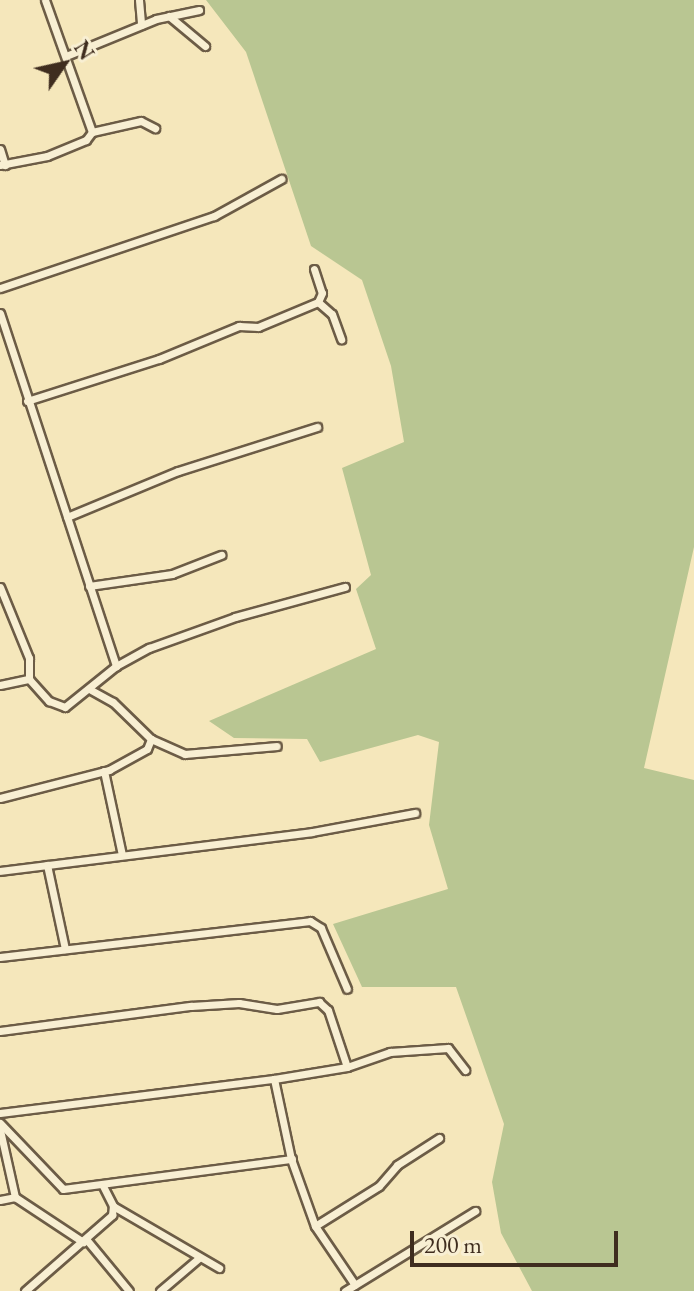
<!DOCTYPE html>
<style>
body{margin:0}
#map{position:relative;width:694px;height:1291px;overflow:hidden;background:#f5e7bb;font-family:"EB Garamond",serif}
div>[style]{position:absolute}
.green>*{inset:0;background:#b9c692}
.roads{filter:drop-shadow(2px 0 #6c5c46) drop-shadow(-2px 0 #6c5c46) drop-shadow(0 2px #6c5c46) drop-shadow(0 -2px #6c5c46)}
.minor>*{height:7px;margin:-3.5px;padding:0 3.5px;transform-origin:3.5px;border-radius:3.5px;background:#f8efd3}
span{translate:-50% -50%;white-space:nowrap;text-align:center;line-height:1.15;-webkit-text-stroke:7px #f8efd3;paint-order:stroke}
.north{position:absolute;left:24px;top:24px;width:80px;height:80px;-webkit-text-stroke:6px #f8efd3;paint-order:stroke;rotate:56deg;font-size:22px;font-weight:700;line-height:32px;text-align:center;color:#3f2d1f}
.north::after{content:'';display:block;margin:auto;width:28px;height:36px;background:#3f2d1f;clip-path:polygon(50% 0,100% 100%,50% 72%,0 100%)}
.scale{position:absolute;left:410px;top:1231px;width:208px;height:36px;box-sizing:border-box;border:4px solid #3f2d1f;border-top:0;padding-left:10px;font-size:24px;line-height:28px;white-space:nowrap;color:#3f2d1f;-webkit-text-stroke:6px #f8efd3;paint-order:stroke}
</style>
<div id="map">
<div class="green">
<div style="clip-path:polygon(206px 0,694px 0,694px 547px,644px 768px,694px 780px,694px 1291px,532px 1291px,501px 1233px,492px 1182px,504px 1124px,456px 987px,362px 987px,333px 924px,448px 889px,429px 825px,439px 742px,418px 735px,320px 762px,307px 739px,234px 738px,209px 721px,376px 649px,356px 589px,371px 575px,342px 468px,404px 442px,391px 366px,362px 280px,311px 246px,246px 52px)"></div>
</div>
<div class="roads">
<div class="minor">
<div style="left:139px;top:0;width:25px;rotate:85deg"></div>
<div style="left:169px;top:16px;width:47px;rotate:39.8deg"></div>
<div style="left:66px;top:56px;width:97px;rotate:-22.3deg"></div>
<div style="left:156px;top:19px;width:44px;rotate:-11.8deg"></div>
<div style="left:92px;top:132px;width:50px;rotate:-12.7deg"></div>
<div style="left:141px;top:121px;width:16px;rotate:27deg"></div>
<div style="left:0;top:149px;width:17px;rotate:73deg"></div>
<div style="left:0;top:165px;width:48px;rotate:-10.8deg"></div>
<div style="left:47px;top:156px;width:42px;rotate:-22.3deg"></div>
<div style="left:86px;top:140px;width:10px;rotate:-53deg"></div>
<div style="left:92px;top:132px;width:140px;rotate:-109.6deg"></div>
<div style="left:314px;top:269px;width:25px;rotate:72deg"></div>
<div style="left:322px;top:293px;width:10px;rotate:114deg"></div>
<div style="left:0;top:288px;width:226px;rotate:-18.6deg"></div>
<div style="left:214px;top:216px;width:77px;rotate:-28.9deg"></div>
<div style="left:0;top:313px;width:372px;rotate:71.8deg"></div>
<div style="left:27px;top:401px;width:139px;rotate:-17.7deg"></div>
<div style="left:159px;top:359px;width:87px;rotate:-22.4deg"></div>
<div style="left:239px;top:326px;width:19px;rotate:3deg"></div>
<div style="left:258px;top:327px;width:65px;rotate:-22.6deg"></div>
<div style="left:318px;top:302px;width:18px;rotate:41deg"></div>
<div style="left:332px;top:314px;width:27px;rotate:70deg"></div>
<div style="left:67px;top:517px;width:120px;rotate:-22.5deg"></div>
<div style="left:178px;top:471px;width:146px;rotate:-17.6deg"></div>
<div style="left:89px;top:586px;width:84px;rotate:-8.2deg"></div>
<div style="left:172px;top:574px;width:53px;rotate:-21.2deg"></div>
<div style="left:0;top:587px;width:77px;rotate:67.8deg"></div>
<div style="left:29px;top:658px;width:21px;rotate:90deg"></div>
<div style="left:29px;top:679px;width:30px;rotate:48deg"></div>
<div style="left:49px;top:701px;width:17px;rotate:21deg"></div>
<div style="left:65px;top:707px;width:65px;rotate:-38.8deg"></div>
<div style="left:116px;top:666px;width:38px;rotate:-29deg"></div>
<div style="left:149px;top:648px;width:91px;rotate:-19.8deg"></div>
<div style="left:235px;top:617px;width:114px;rotate:-15.3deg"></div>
<div style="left:0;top:685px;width:30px;rotate:-12deg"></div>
<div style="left:91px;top:690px;width:25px;rotate:29deg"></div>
<div style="left:113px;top:702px;width:53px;rotate:44.2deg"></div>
<div style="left:151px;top:739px;width:37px;rotate:24deg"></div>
<div style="left:185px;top:754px;width:92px;rotate:-5deg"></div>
<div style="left:104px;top:771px;width:86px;rotate:77.9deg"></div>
<div style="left:0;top:798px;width:113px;rotate:-14.4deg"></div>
<div style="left:109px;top:770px;width:43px;rotate:-28.9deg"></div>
<div style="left:147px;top:749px;width:11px;rotate:-68deg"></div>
<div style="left:47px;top:865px;width:86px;rotate:77.9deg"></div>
<div style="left:0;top:871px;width:314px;rotate:-7.1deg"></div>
<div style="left:312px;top:832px;width:105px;rotate:-10.5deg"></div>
<div style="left:0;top:957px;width:312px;rotate:-6.6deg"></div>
<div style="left:310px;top:921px;width:13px;rotate:32deg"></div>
<div style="left:321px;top:928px;width:66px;rotate:66.9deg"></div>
<div style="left:0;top:1031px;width:193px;rotate:-7.5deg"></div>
<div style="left:191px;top:1006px;width:48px;rotate:-3.6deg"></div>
<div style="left:239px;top:1003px;width:38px;rotate:9deg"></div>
<div style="left:277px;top:1009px;width:43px;rotate:-9.5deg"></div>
<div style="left:319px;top:1002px;width:12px;rotate:42deg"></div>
<div style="left:328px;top:1010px;width:60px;rotate:71.6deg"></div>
<div style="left:274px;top:1079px;width:82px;rotate:78deg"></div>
<div style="left:291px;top:1159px;width:71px;rotate:70.3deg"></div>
<div style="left:315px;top:1226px;width:71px;rotate:55.9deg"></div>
<div style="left:0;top:1113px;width:276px;rotate:-7.1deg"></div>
<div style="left:274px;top:1079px;width:74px;rotate:-9.3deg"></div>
<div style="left:347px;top:1067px;width:46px;rotate:-19.2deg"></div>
<div style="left:390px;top:1052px;width:58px;rotate:-3.9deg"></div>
<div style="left:448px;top:1048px;width:28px;rotate:52deg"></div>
<div style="left:0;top:1123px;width:91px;rotate:46.3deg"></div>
<div style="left:63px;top:1189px;width:231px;rotate:-7.5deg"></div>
<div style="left:0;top:1130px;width:69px;rotate:77.4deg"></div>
<div style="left:15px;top:1197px;width:82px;rotate:33.5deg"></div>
<div style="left:103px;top:1186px;width:22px;rotate:63deg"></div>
<div style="left:113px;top:1206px;width:123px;rotate:30.3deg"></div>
<div style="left:0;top:1200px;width:15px;rotate:-11deg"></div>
<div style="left:315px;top:1226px;width:75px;rotate:-32deg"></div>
<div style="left:379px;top:1186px;width:28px;rotate:-49deg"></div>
<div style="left:397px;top:1165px;width:50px;rotate:-32.7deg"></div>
<div style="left:86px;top:1239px;width:67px;rotate:50.4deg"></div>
<div style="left:25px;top:1291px;width:116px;rotate:-41.1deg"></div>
<div style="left:112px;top:1215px;width:9px;rotate:-84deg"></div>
<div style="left:160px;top:1291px;width:52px;rotate:-40.4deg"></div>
<div style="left:345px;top:1291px;width:153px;rotate:-31.6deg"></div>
</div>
</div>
<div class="north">N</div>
<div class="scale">200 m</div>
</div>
